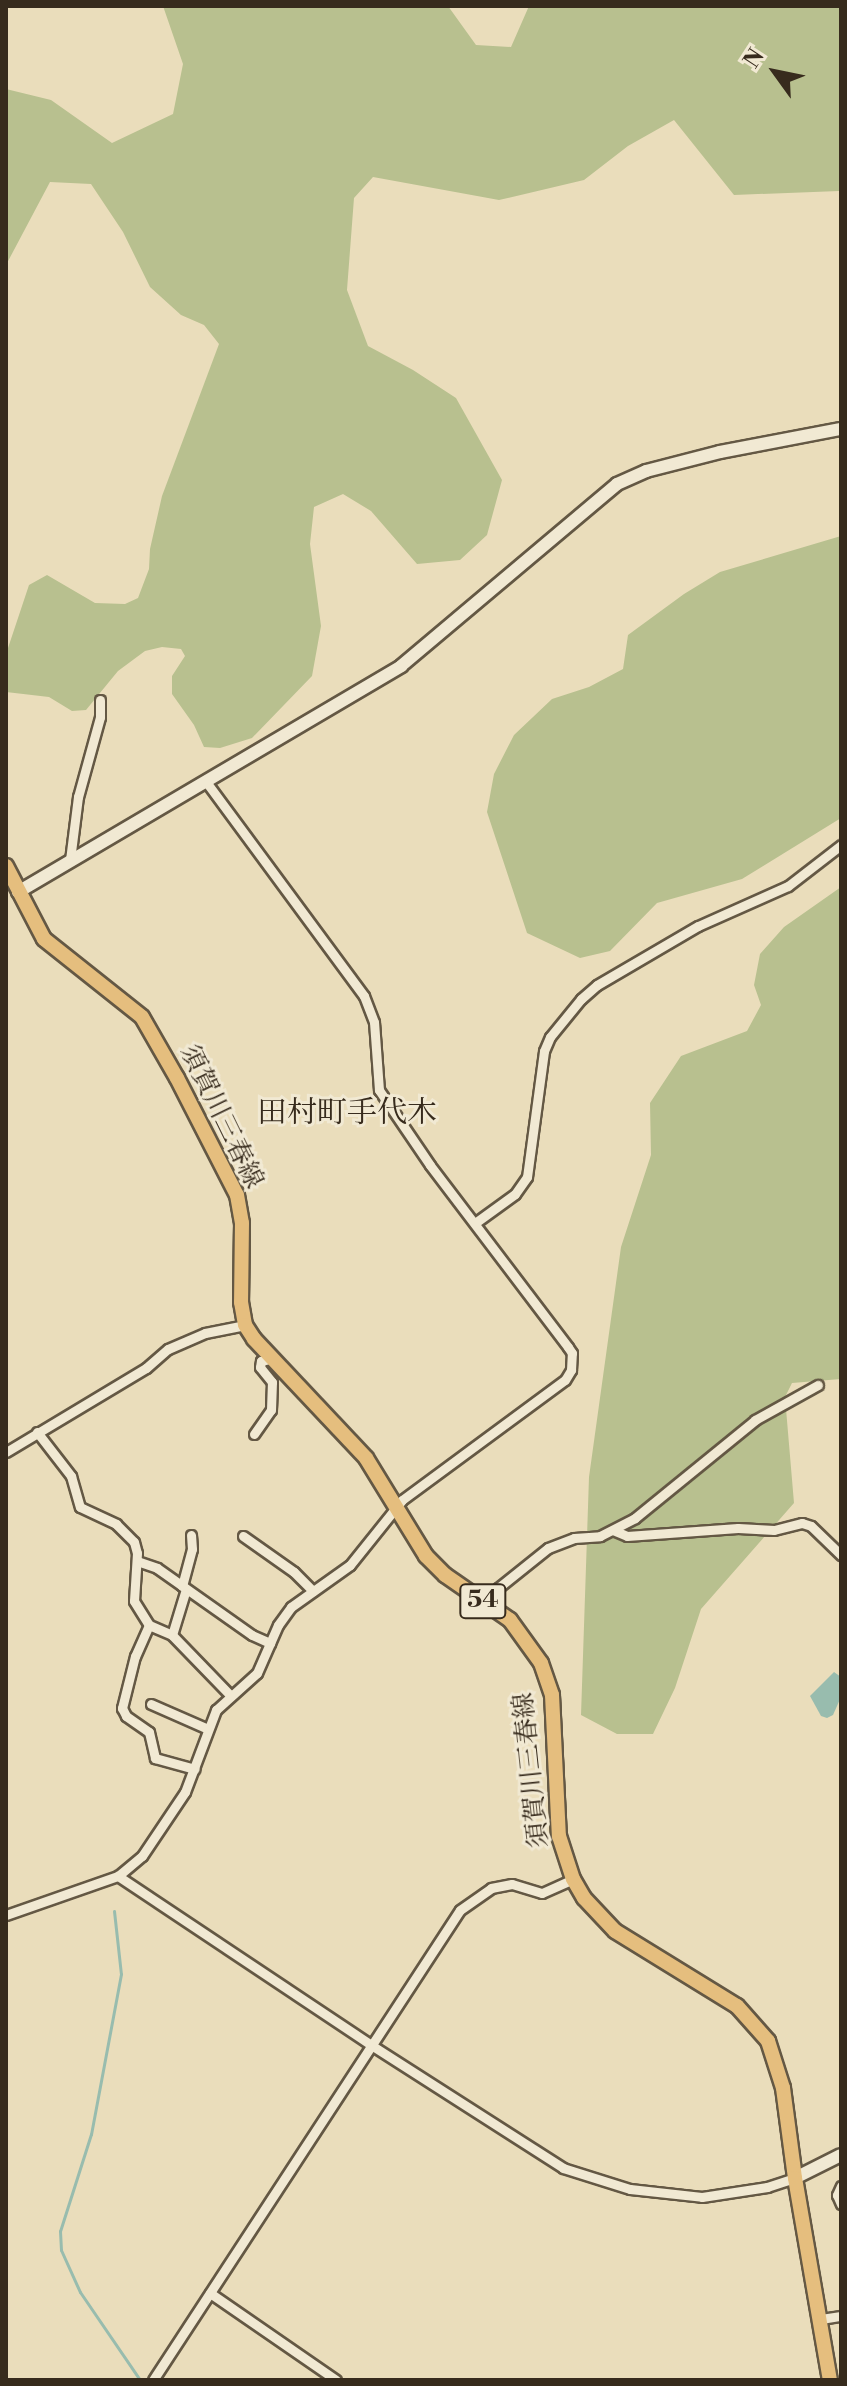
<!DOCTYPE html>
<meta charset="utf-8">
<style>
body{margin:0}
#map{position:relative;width:847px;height:2386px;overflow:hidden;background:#eaddbb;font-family:"Libre Bodoni","Noto Serif JP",serif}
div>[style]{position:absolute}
.green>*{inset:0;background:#b8c08f}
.water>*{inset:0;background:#98bcae}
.stream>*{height:3px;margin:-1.5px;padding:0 1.5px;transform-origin:1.5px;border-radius:1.5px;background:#98bcae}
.roads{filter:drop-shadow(2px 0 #645844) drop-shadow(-2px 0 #645844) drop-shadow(0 2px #645844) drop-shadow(0 -2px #645844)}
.minor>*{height:9px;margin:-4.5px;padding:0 4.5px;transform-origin:4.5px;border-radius:4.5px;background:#f1e9d3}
.tertiary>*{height:12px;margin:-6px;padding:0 6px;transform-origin:6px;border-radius:6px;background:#f1e9d3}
.primary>*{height:14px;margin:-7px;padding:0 7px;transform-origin:7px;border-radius:7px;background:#e5be7e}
span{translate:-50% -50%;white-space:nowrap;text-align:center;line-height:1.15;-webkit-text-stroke:6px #f1e9d3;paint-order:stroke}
.shield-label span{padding:2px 6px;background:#f1e9d3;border:2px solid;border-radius:6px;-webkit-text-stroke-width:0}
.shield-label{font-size:24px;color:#372b1d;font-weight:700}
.street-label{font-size:26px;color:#372b1d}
.quarter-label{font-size:30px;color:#372b1d}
.frame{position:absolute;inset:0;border:8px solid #372b1d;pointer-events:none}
.north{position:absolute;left:735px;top:32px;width:80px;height:80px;-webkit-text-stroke:6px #f1e9d3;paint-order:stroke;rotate:303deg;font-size:22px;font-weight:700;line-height:32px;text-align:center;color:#372b1d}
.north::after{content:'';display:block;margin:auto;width:28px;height:36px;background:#372b1d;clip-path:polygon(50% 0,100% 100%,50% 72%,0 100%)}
</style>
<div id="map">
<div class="green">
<div style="clip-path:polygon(163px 6px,448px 6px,476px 45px,511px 47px,529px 6px,841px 6px,839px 191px,734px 195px,674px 120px,628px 146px,584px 180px,499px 200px,373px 177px,354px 198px,347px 290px,368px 346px,413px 370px,456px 398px,502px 480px,487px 535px,460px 560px,417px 564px,371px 511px,343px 494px,314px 507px,310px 544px,321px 626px,312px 676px,252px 738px,220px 748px,204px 747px,194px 725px,172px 694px,172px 676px,185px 656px,181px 649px,162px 647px,145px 651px,118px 671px,86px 710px,72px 711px,49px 697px,6px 692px,6px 654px,29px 585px,47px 575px,95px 603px,125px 604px,138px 598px,149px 569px,150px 549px,162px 496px,219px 344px,204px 325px,181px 315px,150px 287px,123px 232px,91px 184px,50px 182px,6px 265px,6px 89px,51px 100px,112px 143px,173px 114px,183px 64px)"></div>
<div style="clip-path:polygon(841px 536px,841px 818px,742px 879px,657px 903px,610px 951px,580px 958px,527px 933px,487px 812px,494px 774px,514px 735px,552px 699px,589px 687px,623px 669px,628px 635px,684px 594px,720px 572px)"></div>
<div style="clip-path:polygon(841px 887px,841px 1379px,792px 1383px,785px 1397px,794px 1503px,701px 1609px,675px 1688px,653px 1734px,617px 1734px,581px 1715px,589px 1477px,621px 1247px,651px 1155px,650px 1103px,681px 1056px,747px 1031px,761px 1005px,754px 985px,760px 954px,784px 927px)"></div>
</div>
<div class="water">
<div style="clip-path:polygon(834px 1672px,841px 1677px,841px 1697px,833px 1715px,827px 1718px,821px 1716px,810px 1696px)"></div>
</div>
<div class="stream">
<div style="left:114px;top:1911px;width:63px;rotate:83.7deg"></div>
<div style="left:121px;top:1974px;width:163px;rotate:100.6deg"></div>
<div style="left:91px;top:2134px;width:102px;rotate:107.7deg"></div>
<div style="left:60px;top:2231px;width:19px;rotate:87deg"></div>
<div style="left:61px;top:2250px;width:46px;rotate:65.7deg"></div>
<div style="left:80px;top:2292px;width:107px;rotate:55.7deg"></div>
</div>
<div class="roads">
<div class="minor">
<div style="left:70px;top:860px;width:64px;rotate:-82.8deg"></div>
<div style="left:78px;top:797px;width:83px;rotate:-74.6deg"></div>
<div style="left:100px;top:717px;width:17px;rotate:-90deg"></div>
<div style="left:475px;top:1223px;width:49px;rotate:-35.9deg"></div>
<div style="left:515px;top:1194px;width:21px;rotate:-55deg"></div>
<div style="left:527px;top:1177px;width:127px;rotate:-82.3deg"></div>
<div style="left:544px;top:1051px;width:15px;rotate:-67deg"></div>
<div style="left:550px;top:1037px;width:49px;rotate:-50.8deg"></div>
<div style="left:581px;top:999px;width:21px;rotate:-41deg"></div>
<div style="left:597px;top:985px;width:117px;rotate:-30.3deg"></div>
<div style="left:698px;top:926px;width:98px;rotate:-24deg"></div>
<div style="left:788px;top:886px;width:67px;rotate:-37.7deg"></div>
<div style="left:37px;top:1432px;width:56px;rotate:52.3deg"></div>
<div style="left:71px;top:1476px;width:32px;rotate:74deg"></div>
<div style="left:80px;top:1507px;width:40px;rotate:25deg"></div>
<div style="left:116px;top:1524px;width:25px;rotate:45deg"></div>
<div style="left:134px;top:1542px;width:11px;rotate:75deg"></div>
<div style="left:137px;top:1553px;width:48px;rotate:93.6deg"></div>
<div style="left:134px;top:1601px;width:28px;rotate:58deg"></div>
<div style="left:149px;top:1625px;width:34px;rotate:114deg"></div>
<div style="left:135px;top:1656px;width:54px;rotate:104deg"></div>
<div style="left:122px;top:1708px;width:9px;rotate:63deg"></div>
<div style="left:126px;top:1716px;width:28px;rotate:35deg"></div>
<div style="left:149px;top:1732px;width:27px;rotate:77deg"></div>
<div style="left:155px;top:1758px;width:41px;rotate:15.4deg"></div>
<div style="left:254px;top:1434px;width:29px;rotate:-55deg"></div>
<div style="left:271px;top:1410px;width:28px;rotate:-88deg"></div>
<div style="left:272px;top:1382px;width:19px;rotate:-129deg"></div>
<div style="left:260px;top:1367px;width:6px;rotate:-81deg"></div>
<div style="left:261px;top:1361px;width:9px;rotate:-13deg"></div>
<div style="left:6px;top:1452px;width:163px;rotate:-31deg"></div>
<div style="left:146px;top:1368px;width:29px;rotate:-41deg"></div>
<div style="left:168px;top:1349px;width:40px;rotate:-23.4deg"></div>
<div style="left:205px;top:1333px;width:41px;rotate:-11.3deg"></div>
<div style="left:613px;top:1530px;width:15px;rotate:23deg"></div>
<div style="left:627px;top:1536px;width:111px;rotate:-4.1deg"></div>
<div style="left:738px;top:1528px;width:36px;rotate:3deg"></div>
<div style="left:774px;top:1530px;width:29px;rotate:-14deg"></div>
<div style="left:802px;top:1523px;width:9px;rotate:18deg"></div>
<div style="left:811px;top:1526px;width:42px;rotate:44deg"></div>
<div style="left:243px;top:1536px;width:62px;rotate:35.2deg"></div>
<div style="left:294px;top:1572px;width:27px;rotate:45deg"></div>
<div style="left:137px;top:1561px;width:21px;rotate:19deg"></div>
<div style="left:157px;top:1568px;width:116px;rotate:35.2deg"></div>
<div style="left:252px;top:1635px;width:20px;rotate:24deg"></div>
<div style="left:182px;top:1586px;width:38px;rotate:-75deg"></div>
<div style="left:192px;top:1549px;width:14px;rotate:-94deg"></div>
<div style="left:488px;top:1604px;width:19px;rotate:-58deg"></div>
<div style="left:498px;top:1588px;width:64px;rotate:-38.7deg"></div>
<div style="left:548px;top:1548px;width:28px;rotate:-21deg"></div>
<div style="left:574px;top:1538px;width:26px;rotate:-4deg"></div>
<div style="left:600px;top:1536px;width:39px;rotate:-27deg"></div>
<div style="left:635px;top:1518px;width:155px;rotate:-39.2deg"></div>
<div style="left:755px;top:1420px;width:72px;rotate:-29.1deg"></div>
<div style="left:149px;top:1625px;width:25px;rotate:23deg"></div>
<div style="left:172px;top:1635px;width:83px;rotate:46deg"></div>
<div style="left:172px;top:1635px;width:48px;rotate:-73.1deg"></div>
<div style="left:151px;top:1704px;width:62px;rotate:23.7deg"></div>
<div style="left:118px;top:1876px;width:304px;rotate:33.7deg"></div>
<div style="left:371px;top:2045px;width:228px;rotate:32.6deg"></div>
<div style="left:563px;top:2168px;width:70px;rotate:17.4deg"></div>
<div style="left:630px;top:2189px;width:72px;rotate:6.3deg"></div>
<div style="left:702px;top:2197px;width:66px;rotate:-8.7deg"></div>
<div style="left:767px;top:2187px;width:29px;rotate:-18deg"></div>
<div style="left:6px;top:1915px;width:119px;rotate:-19.2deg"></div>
<div style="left:118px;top:1876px;width:31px;rotate:-40deg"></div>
<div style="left:142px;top:1856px;width:77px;rotate:-56.1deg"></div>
<div style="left:185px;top:1792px;width:88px;rotate:-69.3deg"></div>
<div style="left:216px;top:1710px;width:55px;rotate:-42.1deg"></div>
<div style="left:257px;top:1673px;width:52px;rotate:-66.4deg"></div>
<div style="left:278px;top:1625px;width:22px;rotate:-54deg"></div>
<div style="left:291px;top:1607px;width:72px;rotate:-35.4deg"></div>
<div style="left:350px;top:1565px;width:83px;rotate:-51.3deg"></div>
<div style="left:402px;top:1500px;width:202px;rotate:-36.4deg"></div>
<div style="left:565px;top:1380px;width:12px;rotate:-59deg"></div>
<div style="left:571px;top:1370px;width:17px;rotate:-87deg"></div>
<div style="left:572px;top:1353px;width:7px;rotate:-124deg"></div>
<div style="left:568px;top:1347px;width:228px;rotate:-127.2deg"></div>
<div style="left:430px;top:1165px;width:91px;rotate:-124.2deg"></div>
<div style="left:379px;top:1090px;width:68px;rotate:-94.2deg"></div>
<div style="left:374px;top:1022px;width:28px;rotate:-111deg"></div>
<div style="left:364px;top:996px;width:266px;rotate:-126.4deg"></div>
<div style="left:841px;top:2186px;width:10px;rotate:114deg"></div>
<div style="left:837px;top:2195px;width:10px;rotate:66deg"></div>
<div style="left:210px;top:2293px;width:153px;rotate:34.6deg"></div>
<div style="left:821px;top:2319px;width:20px;rotate:-9deg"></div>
<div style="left:153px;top:2380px;width:561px;rotate:-56.85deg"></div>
<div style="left:460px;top:1910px;width:38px;rotate:-35deg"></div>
<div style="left:491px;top:1888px;width:21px;rotate:-11deg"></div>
<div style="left:512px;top:1884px;width:31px;rotate:17deg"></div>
<div style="left:542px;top:1893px;width:34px;rotate:-24deg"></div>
</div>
<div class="tertiary">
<div style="left:18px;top:892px;width:445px;rotate:-30.5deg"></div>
<div style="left:401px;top:666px;width:282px;rotate:-40.1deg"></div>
<div style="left:617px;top:484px;width:32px;rotate:-24deg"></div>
<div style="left:646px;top:471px;width:76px;rotate:-14.4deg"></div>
<div style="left:720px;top:452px;width:123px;rotate:-10.8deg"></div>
<div style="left:795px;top:2178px;width:51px;rotate:-26.6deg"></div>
</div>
<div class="primary">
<div style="left:6px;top:866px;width:82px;rotate:62.5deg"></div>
<div style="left:44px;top:939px;width:125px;rotate:38.5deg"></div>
<div style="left:142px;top:1017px;width:70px;rotate:60.2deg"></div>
<div style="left:177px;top:1078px;width:131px;rotate:62.9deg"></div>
<div style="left:237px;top:1195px;width:28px;rotate:80deg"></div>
<div style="left:242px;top:1223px;width:79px;rotate:90.7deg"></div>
<div style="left:241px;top:1302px;width:23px;rotate:80deg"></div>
<div style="left:245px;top:1325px;width:17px;rotate:57deg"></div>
<div style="left:254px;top:1339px;width:163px;rotate:46.7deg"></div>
<div style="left:366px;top:1458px;width:115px;rotate:58.5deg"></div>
<div style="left:426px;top:1556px;width:27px;rotate:45deg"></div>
<div style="left:445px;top:1575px;width:79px;rotate:34.7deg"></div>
<div style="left:510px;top:1620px;width:53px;rotate:54.2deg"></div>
<div style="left:541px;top:1663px;width:34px;rotate:71deg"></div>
<div style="left:552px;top:1695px;width:141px;rotate:87.2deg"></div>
<div style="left:559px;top:1836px;width:45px;rotate:72deg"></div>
<div style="left:573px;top:1879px;width:22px;rotate:60deg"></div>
<div style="left:584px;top:1898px;width:45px;rotate:46.8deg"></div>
<div style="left:615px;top:1931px;width:143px;rotate:31.6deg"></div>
<div style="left:737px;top:2006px;width:47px;rotate:48.5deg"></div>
<div style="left:768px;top:2041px;width:49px;rotate:72.3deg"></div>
<div style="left:783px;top:2088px;width:91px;rotate:82.4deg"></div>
<div style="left:795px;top:2178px;width:205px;rotate:80.2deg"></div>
</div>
</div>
<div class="shield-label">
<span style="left:483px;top:1601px">54</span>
</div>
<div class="street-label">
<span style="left:221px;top:1117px;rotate:64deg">須賀川三春線</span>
<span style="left:532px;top:1770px;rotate:-96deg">須賀川三春線</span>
</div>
<div class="quarter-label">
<span style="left:347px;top:1113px">田村町手代木</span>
</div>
<div class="frame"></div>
<div class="north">N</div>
</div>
